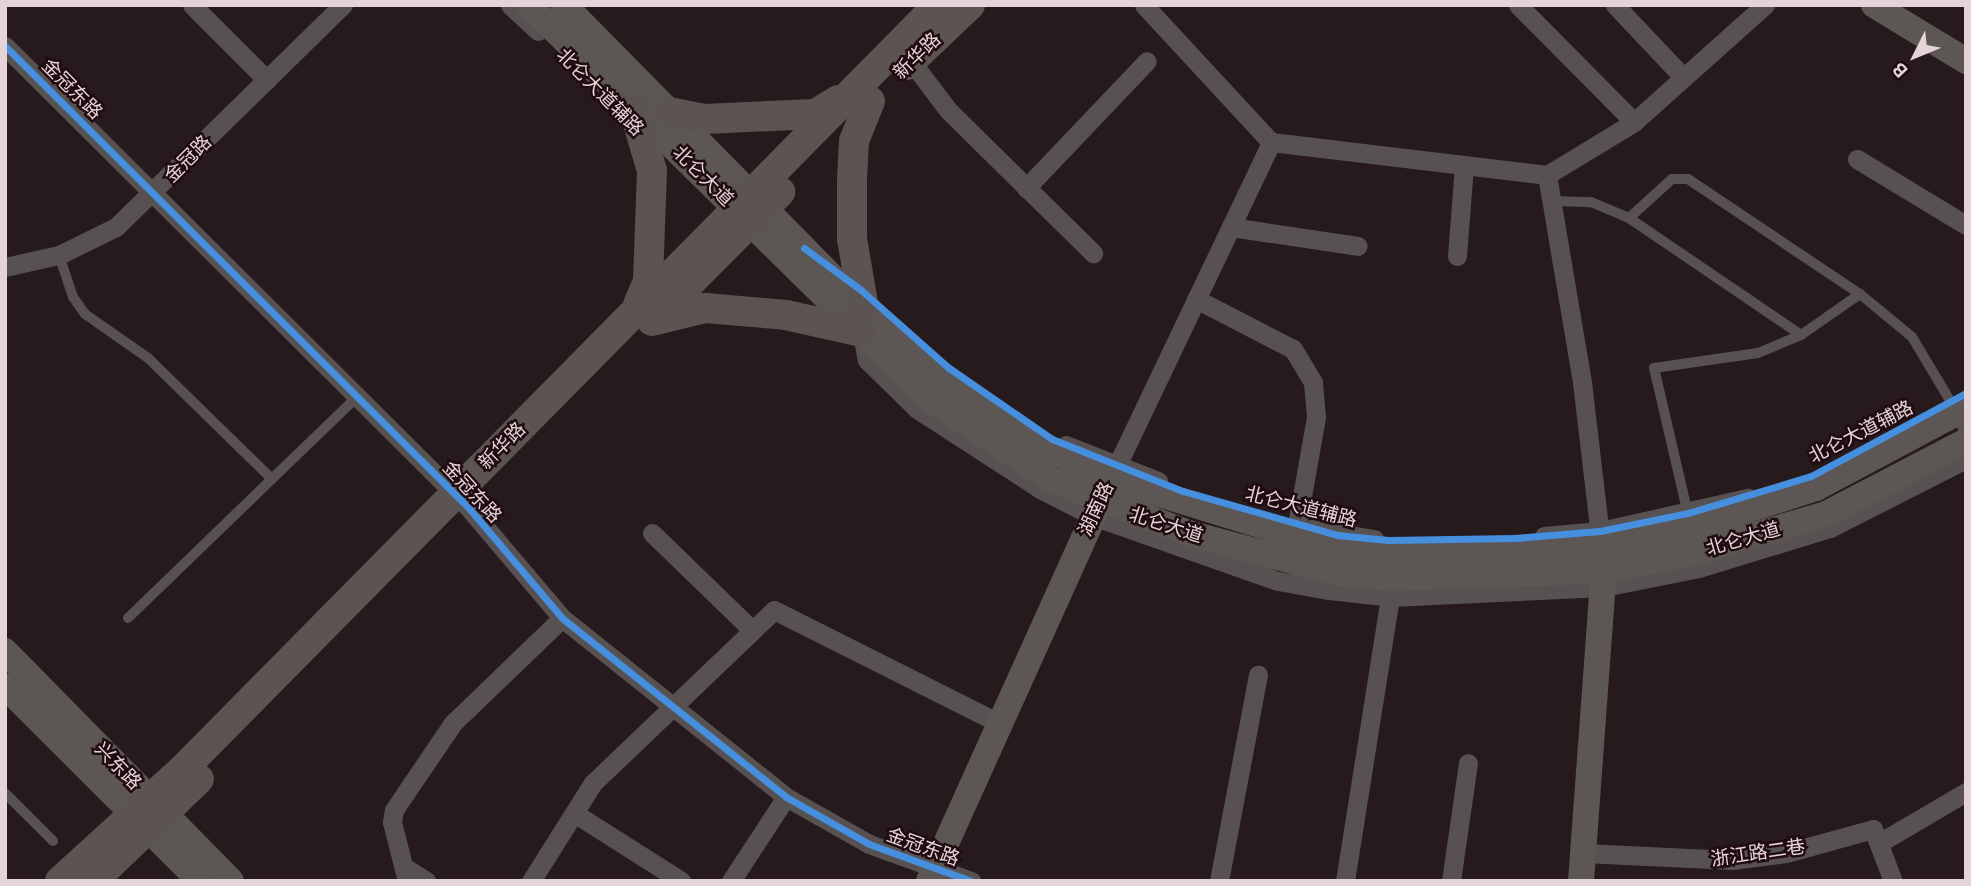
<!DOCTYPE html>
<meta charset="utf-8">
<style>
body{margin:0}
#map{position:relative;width:1971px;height:886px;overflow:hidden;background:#261a1c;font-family:Ubuntu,"Noto Sans SC",sans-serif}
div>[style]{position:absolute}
.lane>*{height:10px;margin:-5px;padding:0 5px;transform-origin:5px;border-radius:5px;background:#575251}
.street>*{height:19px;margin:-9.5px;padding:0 9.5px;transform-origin:9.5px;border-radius:9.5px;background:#575251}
.secondary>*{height:26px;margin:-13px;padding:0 13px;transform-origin:13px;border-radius:13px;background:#5c5654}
.primary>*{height:30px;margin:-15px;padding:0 15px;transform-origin:15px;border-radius:15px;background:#5c5453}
.cycleway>*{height:7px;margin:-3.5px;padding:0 3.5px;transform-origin:3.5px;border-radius:3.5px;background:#468fdf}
span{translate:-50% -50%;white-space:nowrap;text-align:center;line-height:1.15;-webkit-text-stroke:5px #200b10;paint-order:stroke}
.street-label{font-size:19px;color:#e5d4d7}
.frame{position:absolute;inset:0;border:7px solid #e5d4d7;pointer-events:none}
.north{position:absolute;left:1880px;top:21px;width:70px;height:70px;-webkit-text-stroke:5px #200b10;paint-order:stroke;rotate:227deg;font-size:19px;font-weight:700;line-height:28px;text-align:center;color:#e5d4d7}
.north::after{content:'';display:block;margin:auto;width:24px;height:32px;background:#e5d4d7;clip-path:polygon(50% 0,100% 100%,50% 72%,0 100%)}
</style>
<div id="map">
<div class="lane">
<div style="left:1555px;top:201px;width:36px;rotate:2deg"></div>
<div style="left:1591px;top:202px;width:41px;rotate:22.8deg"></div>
<div style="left:1629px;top:218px;width:208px;rotate:34.2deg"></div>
<div style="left:1629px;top:218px;width:58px;rotate:-42.2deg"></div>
<div style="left:1672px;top:179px;width:16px"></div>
<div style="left:1688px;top:179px;width:207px;rotate:33.8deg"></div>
<div style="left:1860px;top:294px;width:67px;rotate:39.6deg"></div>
<div style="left:1912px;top:337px;width:90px;rotate:59.1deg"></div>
<div style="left:1958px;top:414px;width:26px;rotate:72deg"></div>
<div style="left:59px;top:255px;width:44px;rotate:71.6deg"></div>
<div style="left:73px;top:297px;width:21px;rotate:55deg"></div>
<div style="left:85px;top:314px;width:77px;rotate:34.9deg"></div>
<div style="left:148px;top:358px;width:173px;rotate:44.3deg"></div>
<div style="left:1688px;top:514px;width:150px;rotate:-103.1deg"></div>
<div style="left:1654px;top:368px;width:105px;rotate:-8.2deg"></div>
<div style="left:1758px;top:353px;width:47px;rotate:-22.7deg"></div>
<div style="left:1801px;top:335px;width:72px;rotate:-34.8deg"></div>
<div style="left:128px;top:618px;width:318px;rotate:-44deg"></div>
<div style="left:5px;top:793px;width:68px;rotate:45deg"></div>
</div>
<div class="street">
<div style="left:192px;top:5px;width:106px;rotate:45deg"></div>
<div style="left:510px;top:5px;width:38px;rotate:43deg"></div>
<div style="left:1144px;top:5px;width:187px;rotate:47.2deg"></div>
<div style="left:1271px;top:142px;width:278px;rotate:6.8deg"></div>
<div style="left:1518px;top:5px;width:165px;rotate:45.2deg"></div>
<div style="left:1615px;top:5px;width:100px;rotate:46.6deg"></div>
<div style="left:5px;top:46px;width:653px;rotate:44.88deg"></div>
<div style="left:468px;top:507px;width:145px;rotate:49.7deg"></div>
<div style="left:562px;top:618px;width:287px;rotate:38.6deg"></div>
<div style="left:786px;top:797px;width:95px;rotate:29.5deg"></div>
<div style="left:869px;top:844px;width:109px;rotate:19.9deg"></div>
<div style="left:911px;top:61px;width:61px;rotate:52.9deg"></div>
<div style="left:948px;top:110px;width:204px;rotate:44.6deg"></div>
<div style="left:1857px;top:159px;width:127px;rotate:31.2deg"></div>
<div style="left:1026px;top:188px;width:175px;rotate:-46.4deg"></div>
<div style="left:1231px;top:227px;width:128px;rotate:8.5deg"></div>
<div style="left:1457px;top:256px;width:91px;rotate:-85.6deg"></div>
<div style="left:5px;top:267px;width:55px;rotate:-12.5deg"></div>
<div style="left:59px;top:255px;width:64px;rotate:-26.2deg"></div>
<div style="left:116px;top:227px;width:318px;rotate:-44.4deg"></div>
<div style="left:1196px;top:299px;width:109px;rotate:27.3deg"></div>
<div style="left:1293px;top:349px;width:39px;rotate:59deg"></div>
<div style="left:1313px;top:382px;width:35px;rotate:85deg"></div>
<div style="left:1316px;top:417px;width:121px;rotate:100deg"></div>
<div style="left:862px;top:333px;width:27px;rotate:80deg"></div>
<div style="left:867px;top:360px;width:70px;rotate:44.4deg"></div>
<div style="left:917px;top:409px;width:147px;rotate:33deg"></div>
<div style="left:1040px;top:489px;width:59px;rotate:27deg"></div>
<div style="left:1093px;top:516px;width:196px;rotate:19.4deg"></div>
<div style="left:1278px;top:581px;width:52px;rotate:10deg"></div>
<div style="left:1329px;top:590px;width:62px;rotate:6.4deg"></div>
<div style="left:1391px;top:597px;width:213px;rotate:-2.7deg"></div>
<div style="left:1604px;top:587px;width:97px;rotate:-11.3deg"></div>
<div style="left:1699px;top:568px;width:137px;rotate:-17deg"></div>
<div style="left:1830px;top:528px;width:153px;rotate:-26.9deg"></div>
<div style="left:1066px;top:445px;width:99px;rotate:21.4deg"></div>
<div style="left:1112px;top:476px;width:370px;rotate:-64.5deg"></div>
<div style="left:1311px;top:529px;width:64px;rotate:9deg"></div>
<div style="left:652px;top:533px;width:138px;rotate:44.1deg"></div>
<div style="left:1544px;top:536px;width:56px;rotate:-5.1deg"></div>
<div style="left:1600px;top:531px;width:152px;rotate:-12.6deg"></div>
<div style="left:1601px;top:544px;width:163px;rotate:-96.7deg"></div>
<div style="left:1582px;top:382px;width:210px;rotate:-99.6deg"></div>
<div style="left:1547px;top:175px;width:102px;rotate:-31.3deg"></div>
<div style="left:1634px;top:122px;width:176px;rotate:-41.8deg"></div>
<div style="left:574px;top:813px;width:127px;rotate:32.4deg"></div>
<div style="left:1879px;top:843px;width:101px;rotate:-30.4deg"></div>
<div style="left:1584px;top:853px;width:148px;rotate:2.7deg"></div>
<div style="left:1732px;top:860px;width:54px;rotate:-7.4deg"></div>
<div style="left:1786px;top:853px;width:90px;rotate:-15.4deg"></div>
<div style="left:1873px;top:829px;width:56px;rotate:69deg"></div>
<div style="left:404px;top:867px;width:26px;rotate:32deg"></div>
<div style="left:407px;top:881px;width:61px;rotate:-104.3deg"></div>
<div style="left:392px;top:822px;width:12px;rotate:-81deg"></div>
<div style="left:394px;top:810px;width:105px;rotate:-55.9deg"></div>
<div style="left:453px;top:723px;width:151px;rotate:-43.9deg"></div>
<div style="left:531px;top:881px;width:116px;rotate:-57.7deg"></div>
<div style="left:593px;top:783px;width:250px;rotate:-43.7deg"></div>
<div style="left:774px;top:610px;width:250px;rotate:26.7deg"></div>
<div style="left:731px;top:881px;width:100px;rotate:-56.8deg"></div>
<div style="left:1219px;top:881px;width:210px;rotate:-79.3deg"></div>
<div style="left:1345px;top:881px;width:300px;rotate:-81deg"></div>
<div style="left:1451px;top:881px;width:119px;rotate:-81.8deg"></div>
</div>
<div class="secondary">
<div style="left:529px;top:5px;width:557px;rotate:44.56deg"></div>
<div style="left:926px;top:396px;width:148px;rotate:34deg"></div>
<div style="left:1049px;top:479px;width:149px;rotate:21.2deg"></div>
<div style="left:1188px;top:533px;width:154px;rotate:15deg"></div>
<div style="left:1337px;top:573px;width:56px;rotate:5.1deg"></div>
<div style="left:1393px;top:578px;width:211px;rotate:-1.9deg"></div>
<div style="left:1604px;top:571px;width:95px;rotate:-11.5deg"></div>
<div style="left:1697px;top:552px;width:134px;rotate:-16.4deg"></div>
<div style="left:1826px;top:514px;width:158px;rotate:-27.5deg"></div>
<div style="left:564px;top:5px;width:427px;rotate:45.4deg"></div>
<div style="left:864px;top:309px;width:108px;rotate:40.9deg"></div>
<div style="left:946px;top:380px;width:125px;rotate:34.2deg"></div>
<div style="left:1049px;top:450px;width:68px;rotate:25.1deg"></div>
<div style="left:1111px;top:479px;width:193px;rotate:17.2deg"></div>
<div style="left:1295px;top:536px;width:43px;rotate:16.3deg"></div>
<div style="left:1336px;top:548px;width:56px;rotate:5.1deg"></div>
<div style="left:1392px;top:553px;width:209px;rotate:-1.9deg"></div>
<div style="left:1601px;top:546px;width:92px;rotate:-11.3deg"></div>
<div style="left:1691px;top:528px;width:131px;rotate:-17.7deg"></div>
<div style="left:1816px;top:488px;width:170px;rotate:-28.1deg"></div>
<div style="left:1874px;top:5px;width:108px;rotate:31.3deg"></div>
<div style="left:5px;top:651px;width:322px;rotate:45.5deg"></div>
<div style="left:5px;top:686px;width:276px;rotate:45deg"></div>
<div style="left:929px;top:881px;width:433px;rotate:-65.7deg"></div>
<div style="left:1581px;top:881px;width:311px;rotate:-85.8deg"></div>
</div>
<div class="primary">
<div style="left:907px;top:65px;width:87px;rotate:-43.6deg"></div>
<div style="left:633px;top:106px;width:68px;rotate:73.7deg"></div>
<div style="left:652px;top:171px;width:110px;rotate:92.1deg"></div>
<div style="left:648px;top:281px;width:25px;rotate:113deg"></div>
<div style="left:669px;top:112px;width:36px;rotate:11deg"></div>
<div style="left:704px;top:119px;width:111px;rotate:-2.6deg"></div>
<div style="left:815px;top:114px;width:27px;rotate:-31deg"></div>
<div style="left:864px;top:309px;width:71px;rotate:-99.7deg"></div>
<div style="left:852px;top:239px;width:60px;rotate:-90deg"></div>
<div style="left:852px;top:179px;width:38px;rotate:-87deg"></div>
<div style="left:854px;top:141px;width:43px;rotate:-68.2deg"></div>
<div style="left:657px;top:316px;width:175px;rotate:-45.2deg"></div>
<div style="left:652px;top:321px;width:55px;rotate:-13.8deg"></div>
<div style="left:705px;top:308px;width:81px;rotate:4.9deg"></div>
<div style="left:786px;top:315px;width:78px;rotate:12.6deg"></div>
<div style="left:60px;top:881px;width:164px;rotate:-42.3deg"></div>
<div style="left:181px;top:771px;width:1077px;rotate:-45.34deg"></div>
<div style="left:93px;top:881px;width:147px;rotate:-43.9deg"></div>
</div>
<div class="cycleway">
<div style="left:5px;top:46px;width:653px;rotate:44.88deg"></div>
<div style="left:468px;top:507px;width:145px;rotate:49.7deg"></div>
<div style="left:562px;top:618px;width:287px;rotate:38.6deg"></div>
<div style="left:786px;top:797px;width:95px;rotate:29.5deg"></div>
<div style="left:869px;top:844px;width:109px;rotate:19.9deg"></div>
<div style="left:804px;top:248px;width:71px;rotate:36.4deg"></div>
<div style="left:861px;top:290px;width:118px;rotate:41.6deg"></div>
<div style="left:949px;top:368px;width:125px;rotate:34.6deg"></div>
<div style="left:1052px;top:439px;width:141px;rotate:21.7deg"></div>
<div style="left:1183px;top:491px;width:160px;rotate:15.9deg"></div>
<div style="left:1337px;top:535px;width:51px;rotate:5.6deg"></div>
<div style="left:1388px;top:540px;width:127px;rotate:-0.9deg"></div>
<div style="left:1515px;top:538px;width:85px;rotate:-4.7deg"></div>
<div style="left:1600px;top:531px;width:90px;rotate:-11.6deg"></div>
<div style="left:1688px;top:513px;width:128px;rotate:-16.7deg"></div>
<div style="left:1811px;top:476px;width:176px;rotate:-28.2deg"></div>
</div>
<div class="street-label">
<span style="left:917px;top:56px;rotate:-44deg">新华路</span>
<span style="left:72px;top:89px;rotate:45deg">金冠东路</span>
<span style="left:600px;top:92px;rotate:45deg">北仑大道辅路</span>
<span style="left:188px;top:159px;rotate:-45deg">金冠路</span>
<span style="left:703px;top:176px;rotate:45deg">北仑大道</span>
<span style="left:1861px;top:432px;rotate:-27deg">北仑大道辅路</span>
<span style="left:502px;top:446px;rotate:-45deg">新华路</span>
<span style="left:472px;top:492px;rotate:47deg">金冠东路</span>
<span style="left:1301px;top:507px;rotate:14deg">北仑大道辅路</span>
<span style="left:1096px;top:509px;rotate:-65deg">湖南路</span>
<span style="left:1166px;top:525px;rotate:18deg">北仑大道</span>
<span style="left:1743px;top:539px;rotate:-16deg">北仑大道</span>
<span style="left:118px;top:766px;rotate:46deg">兴东路</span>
<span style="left:923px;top:847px;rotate:20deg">金冠东路</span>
<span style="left:1758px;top:853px;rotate:-8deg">浙江路二巷</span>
</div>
<div class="frame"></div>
<div class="north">B</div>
</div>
